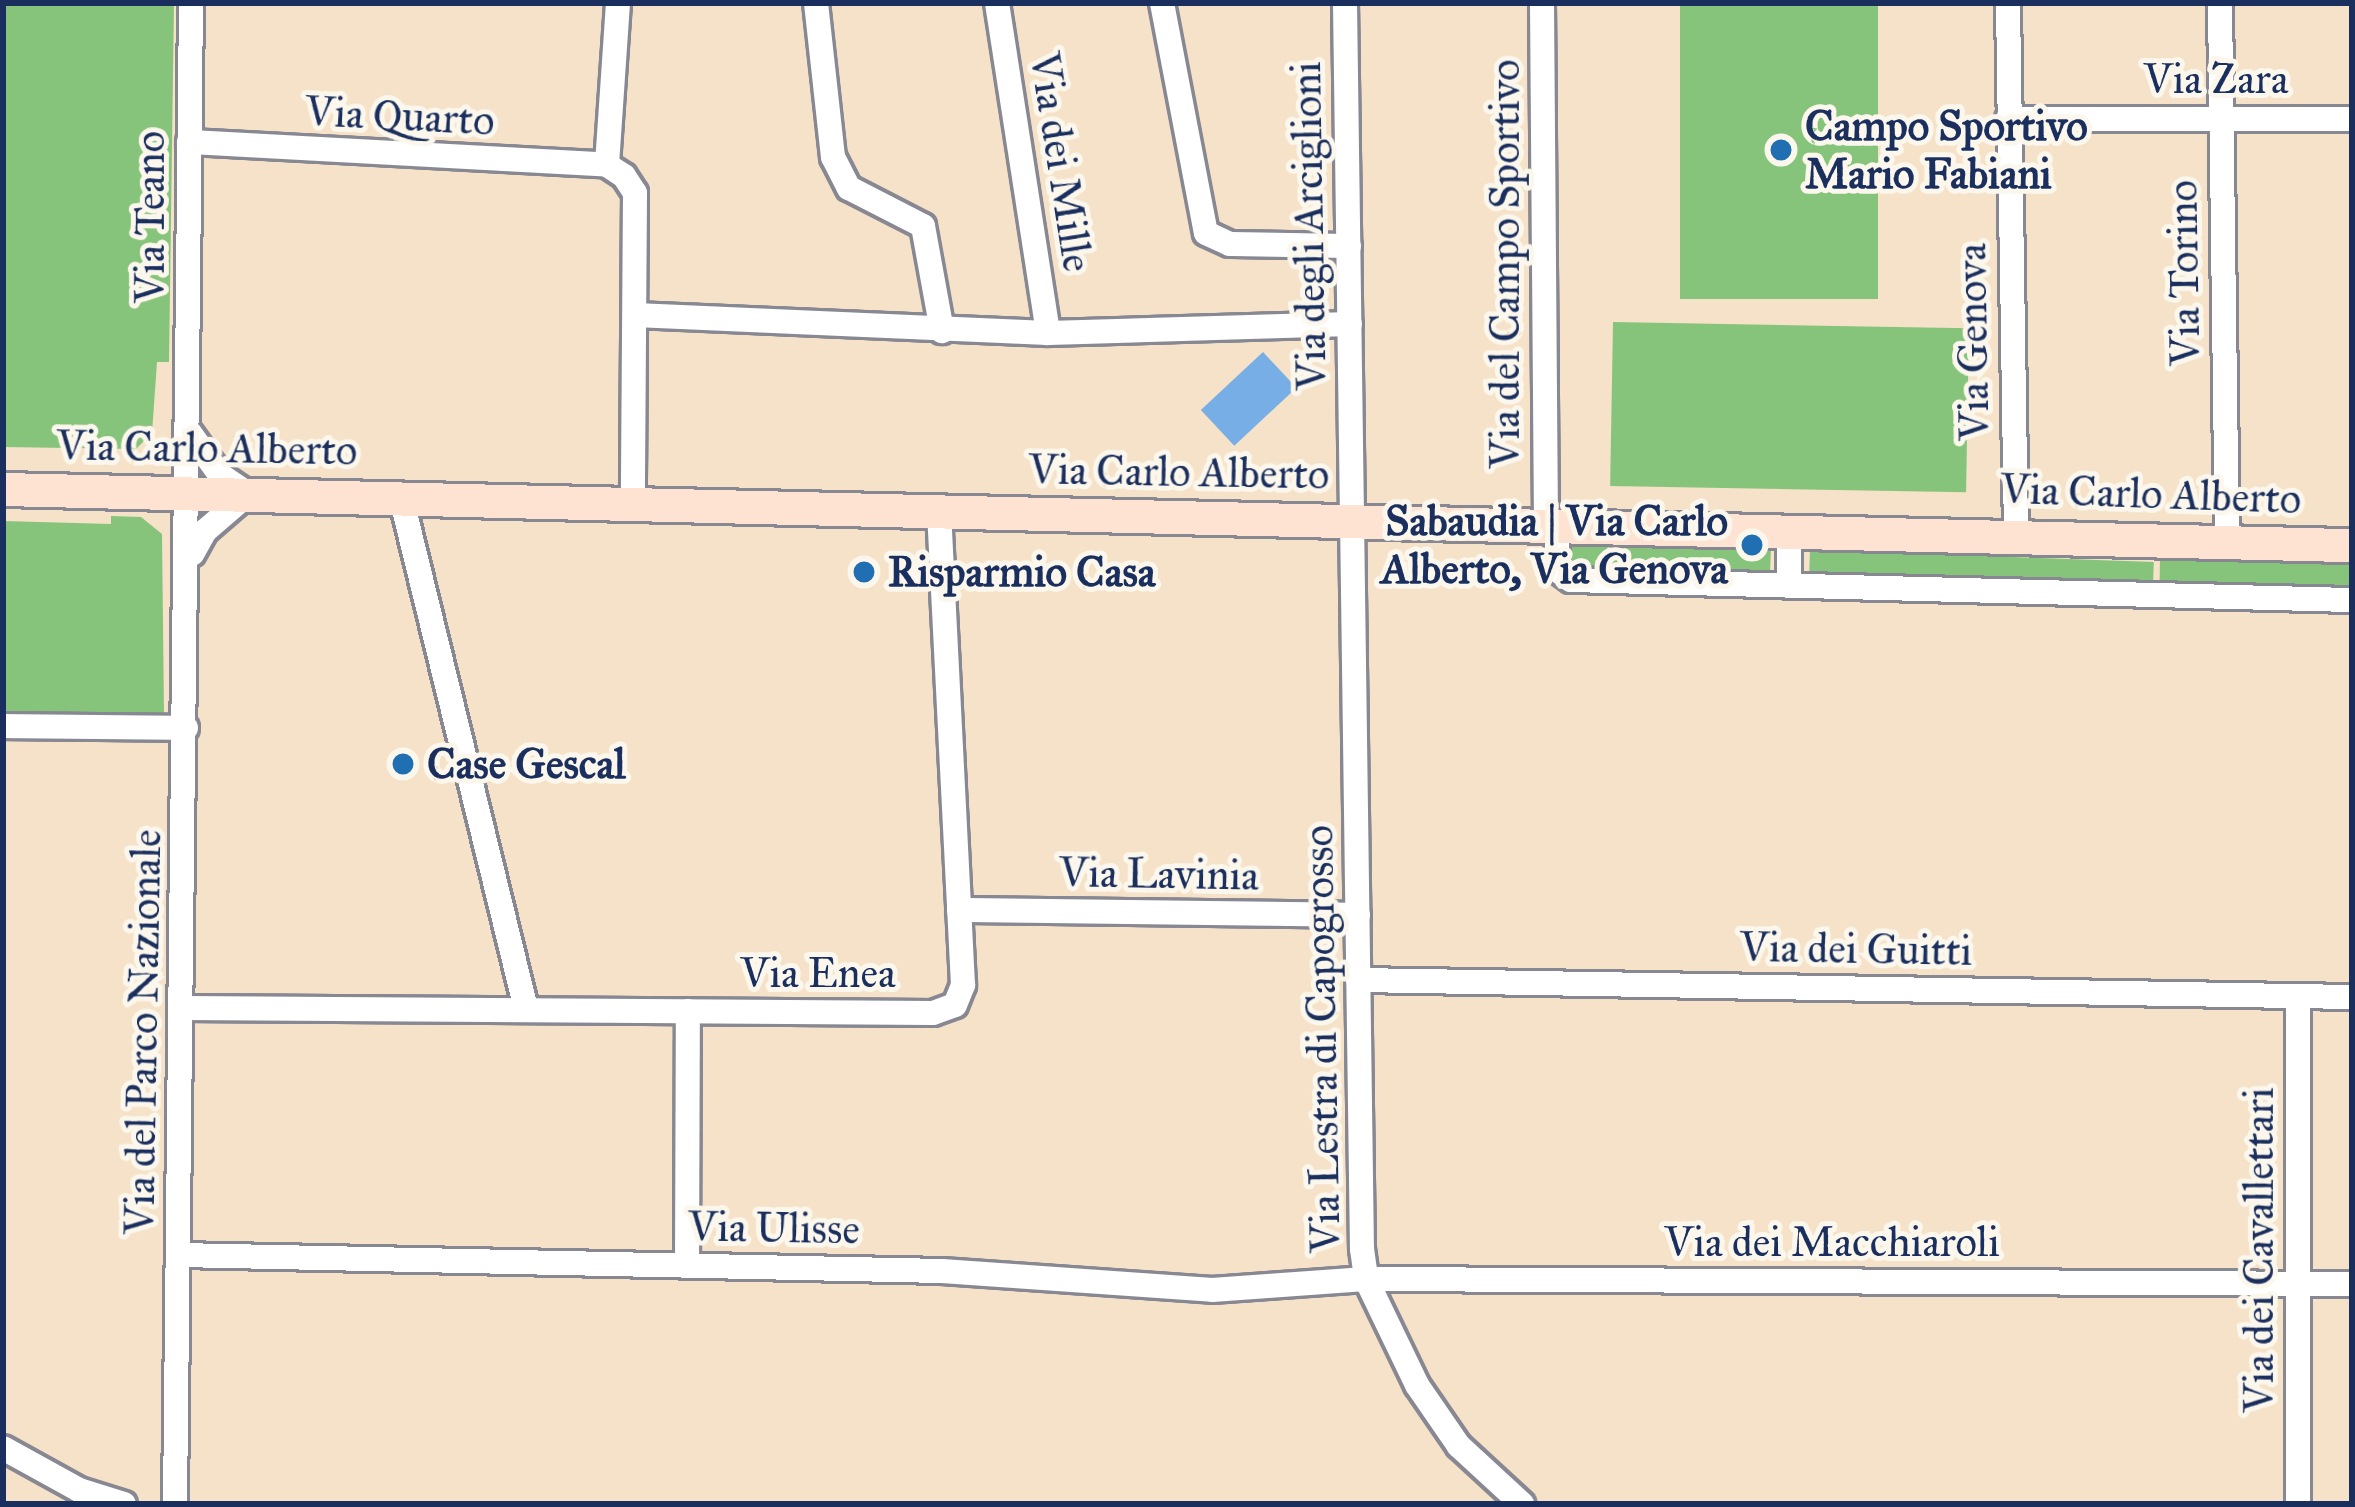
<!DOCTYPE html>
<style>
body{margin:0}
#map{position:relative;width:2355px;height:1507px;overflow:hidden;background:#f5e2c8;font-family:"IM FELL Great Primer",serif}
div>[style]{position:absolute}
.green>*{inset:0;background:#86c47b;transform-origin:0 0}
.water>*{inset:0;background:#76aee5;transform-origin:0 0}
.roads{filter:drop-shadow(3px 0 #888893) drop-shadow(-3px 0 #888893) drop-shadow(0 3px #888893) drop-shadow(0 -3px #888893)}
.street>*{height:24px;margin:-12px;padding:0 12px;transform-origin:12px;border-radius:12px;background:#fff}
.secondary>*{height:33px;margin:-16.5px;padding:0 16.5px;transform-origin:16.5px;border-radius:16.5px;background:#fee3d2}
.dots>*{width:33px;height:33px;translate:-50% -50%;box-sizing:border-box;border:6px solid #fbf7ec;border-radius:50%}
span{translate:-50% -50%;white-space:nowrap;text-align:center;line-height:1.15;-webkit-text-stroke:10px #fbf7ec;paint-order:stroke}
.street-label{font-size:42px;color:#1b2f5e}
.poi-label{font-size:42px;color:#1b2f5e;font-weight:700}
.left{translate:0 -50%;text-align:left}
.right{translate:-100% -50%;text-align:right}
.frame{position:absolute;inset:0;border:6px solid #1b2f5e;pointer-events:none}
</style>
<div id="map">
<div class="green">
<div style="clip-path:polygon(3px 3px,174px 3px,169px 362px,157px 362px,152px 433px,136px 449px,3px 447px)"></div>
<div style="left:1680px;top:3px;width:198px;height:296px"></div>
<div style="left:1613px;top:322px;width:356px;height:164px;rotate:1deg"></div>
<div style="clip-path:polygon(111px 516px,141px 517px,162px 534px,164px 714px,3px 712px,3px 521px,111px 524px)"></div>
<div style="left:1569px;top:543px;width:202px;height:28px;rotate:2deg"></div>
<div style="left:1810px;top:550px;width:344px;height:30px;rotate:2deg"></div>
<div style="left:2160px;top:559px;width:192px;height:32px;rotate:1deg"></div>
</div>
<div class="water">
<div style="left:1263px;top:352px;width:49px;height:85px;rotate:47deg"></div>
</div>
<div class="roads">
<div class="street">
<div style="left:618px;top:3px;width:162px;rotate:93.9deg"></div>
<div style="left:607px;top:165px;width:20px;rotate:33deg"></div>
<div style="left:624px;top:176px;width:20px;rotate:57deg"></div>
<div style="left:635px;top:193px;width:309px;rotate:90.4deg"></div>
<div style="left:816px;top:3px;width:155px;rotate:83.7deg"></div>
<div style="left:833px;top:157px;width:35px;rotate:63deg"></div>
<div style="left:849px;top:188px;width:83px;rotate:27.2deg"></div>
<div style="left:923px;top:226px;width:107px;rotate:79.7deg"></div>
<div style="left:997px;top:3px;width:334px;rotate:81.2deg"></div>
<div style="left:1162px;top:3px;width:234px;rotate:79.2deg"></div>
<div style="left:1206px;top:233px;width:26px;rotate:25deg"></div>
<div style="left:1230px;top:244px;width:119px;rotate:1deg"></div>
<div style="left:1345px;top:3px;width:1246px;rotate:89.22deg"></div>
<div style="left:1362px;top:1249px;width:30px;rotate:82deg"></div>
<div style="left:1366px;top:1279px;width:118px;rotate:64.3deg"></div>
<div style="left:1417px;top:1385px;width:74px;rotate:55.5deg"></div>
<div style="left:1459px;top:1446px;width:86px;rotate:42.6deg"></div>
<div style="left:1542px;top:3px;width:522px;rotate:89.56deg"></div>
<div style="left:2008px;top:3px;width:532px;rotate:89.14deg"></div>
<div style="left:2220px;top:3px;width:539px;rotate:89.26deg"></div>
<div style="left:2008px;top:119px;width:344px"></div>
<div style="left:189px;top:142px;width:419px;rotate:3.1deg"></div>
<div style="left:635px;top:315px;width:413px;rotate:2.5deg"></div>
<div style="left:1048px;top:333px;width:302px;rotate:-1.7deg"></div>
<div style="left:190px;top:433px;width:52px;rotate:54.5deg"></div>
<div style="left:220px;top:475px;width:34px;rotate:34deg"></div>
<div style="left:248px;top:494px;width:57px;rotate:139.3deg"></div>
<div style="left:205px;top:531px;width:26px;rotate:119deg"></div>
<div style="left:401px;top:497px;width:527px;rotate:76.28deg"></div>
<div style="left:1557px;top:526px;width:44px;rotate:90deg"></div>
<div style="left:1557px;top:570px;width:17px;rotate:36deg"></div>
<div style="left:1571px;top:580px;width:781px;rotate:1.47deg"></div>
<div style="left:1789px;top:530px;width:56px;rotate:90deg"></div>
<div style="left:3px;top:726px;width:183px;rotate:0.6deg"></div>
<div style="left:959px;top:910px;width:399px;rotate:0.7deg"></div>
<div style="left:1358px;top:980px;width:994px;rotate:0.98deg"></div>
<div style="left:2298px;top:996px;width:508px;rotate:90deg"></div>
<div style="left:182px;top:1008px;width:751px;rotate:0.38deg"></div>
<div style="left:933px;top:1013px;width:23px;rotate:-20deg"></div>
<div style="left:955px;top:1005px;width:22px;rotate:-68deg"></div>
<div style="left:963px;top:985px;width:475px;rotate:-92.9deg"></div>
<div style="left:179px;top:1255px;width:763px;rotate:1.2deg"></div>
<div style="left:942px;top:1271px;width:271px;rotate:4deg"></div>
<div style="left:1212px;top:1290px;width:154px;rotate:-4.1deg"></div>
<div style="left:1366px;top:1279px;width:986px;rotate:0.29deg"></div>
<div style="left:687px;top:1265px;width:254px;rotate:-89.8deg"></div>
<div style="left:3px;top:1448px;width:87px;rotate:28.9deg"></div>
<div style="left:79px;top:1490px;width:47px;rotate:17.3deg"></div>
<div style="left:175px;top:1504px;width:1501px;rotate:-89.39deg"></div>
</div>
<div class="secondary">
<div style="left:3px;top:489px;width:2350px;rotate:1.37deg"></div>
</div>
</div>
<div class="dots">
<div style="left:1781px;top:150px;background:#1f6fb2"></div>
<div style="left:1752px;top:545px;background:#1f6fb2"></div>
<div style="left:864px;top:572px;background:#1f6fb2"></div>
<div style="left:403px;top:764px;background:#1f6fb2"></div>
</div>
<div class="street-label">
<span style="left:2216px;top:79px">Via Zara</span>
<span style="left:400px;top:116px;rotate:3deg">Via Quarto</span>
<span style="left:1061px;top:162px;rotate:81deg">Via dei Mille</span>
<span style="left:150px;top:217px;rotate:-90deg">Via Teano</span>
<span style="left:1309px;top:226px;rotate:-91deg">Via degli Arciglioni</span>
<span style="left:1505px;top:264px;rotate:-90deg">Via del Campo Sportivo</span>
<span style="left:2184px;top:273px;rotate:-91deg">Via Torino</span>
<span style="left:1973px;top:342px;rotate:-91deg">Via Genova</span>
<span style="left:207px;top:448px;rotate:1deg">Via Carlo Alberto</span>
<span style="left:1179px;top:472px;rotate:1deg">Via Carlo Alberto</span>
<span style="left:2151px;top:494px;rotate:2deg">Via Carlo Alberto</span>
<span style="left:1159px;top:874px;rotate:1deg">Via Lavinia</span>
<span style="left:1856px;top:949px;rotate:1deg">Via dei Guitti</span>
<span style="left:818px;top:973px">Via Enea</span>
<span style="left:143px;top:1032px;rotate:-89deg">Via del Parco Nazionale</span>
<span style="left:1322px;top:1039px;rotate:-91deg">Via Lestra di Capogrosso</span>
<span style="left:774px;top:1228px;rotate:1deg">Via Ulisse</span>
<span style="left:1832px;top:1242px">Via dei Macchiaroli</span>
<span style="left:2259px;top:1250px;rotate:-90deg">Via dei Cavallettari</span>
</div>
<div class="poi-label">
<span class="left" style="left:1805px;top:150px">Campo Sportivo<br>Mario Fabiani</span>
<span class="right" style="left:1728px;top:545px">Sabaudia | Via Carlo<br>Alberto, Via Genova</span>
<span class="left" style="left:888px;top:572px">Risparmio Casa</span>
<span class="left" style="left:427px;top:764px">Case Gescal</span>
</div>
<div class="frame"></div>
</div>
